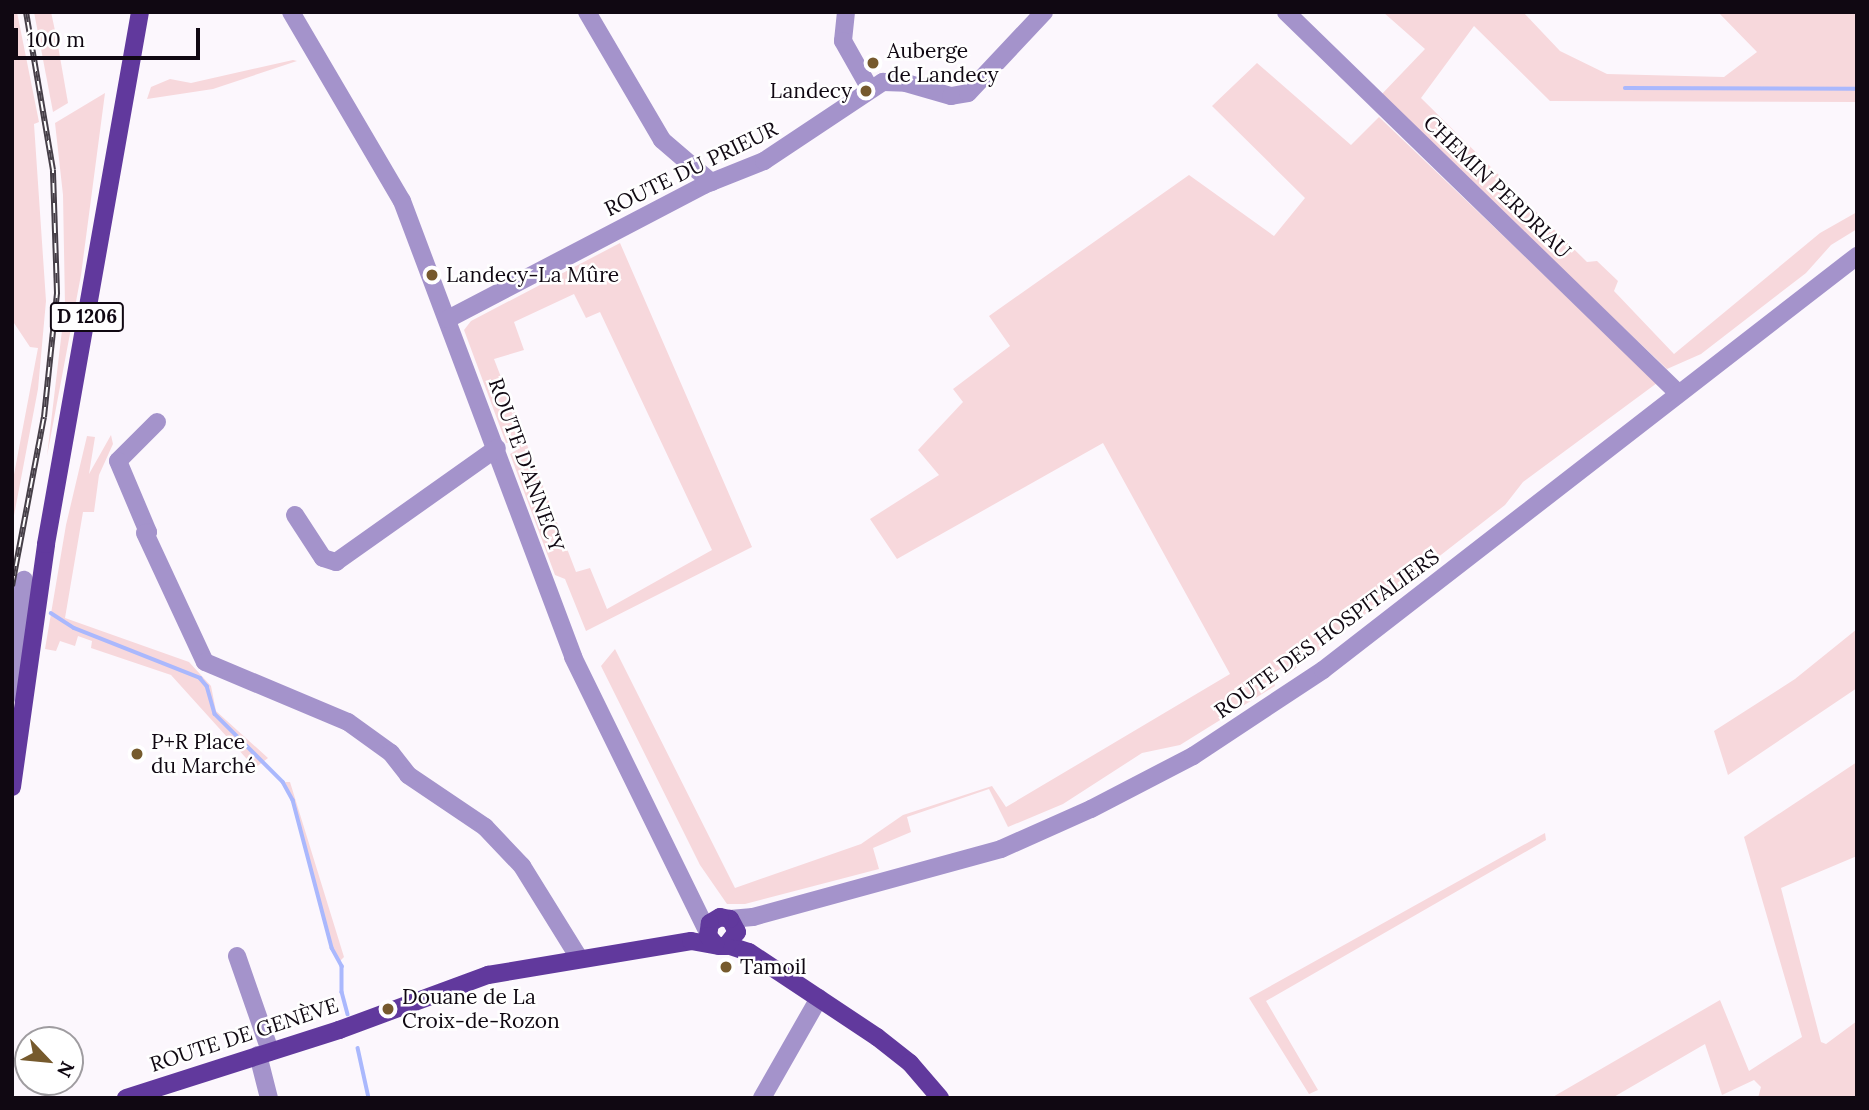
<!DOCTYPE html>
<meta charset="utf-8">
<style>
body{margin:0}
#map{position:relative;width:1869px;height:1110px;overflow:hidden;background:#fcf7fd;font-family:Lora,serif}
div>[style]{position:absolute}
.green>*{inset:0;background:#f7d8dc}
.stream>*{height:3.5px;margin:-1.75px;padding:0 1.75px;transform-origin:1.75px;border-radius:1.75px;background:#aab8fd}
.minor>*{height:18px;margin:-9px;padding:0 9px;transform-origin:9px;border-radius:9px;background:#a493cb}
.major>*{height:18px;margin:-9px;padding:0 9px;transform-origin:9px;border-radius:9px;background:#61399d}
.rail>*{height:6px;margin-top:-3px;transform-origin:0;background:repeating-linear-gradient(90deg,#fff 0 10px,#463f48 0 20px);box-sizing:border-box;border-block:2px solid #463f48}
.dots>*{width:19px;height:19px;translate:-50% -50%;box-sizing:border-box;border:4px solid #fff;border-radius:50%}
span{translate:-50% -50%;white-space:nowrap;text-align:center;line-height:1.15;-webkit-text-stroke:5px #fff;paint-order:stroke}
.shield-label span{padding:2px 5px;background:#fff;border:2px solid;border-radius:5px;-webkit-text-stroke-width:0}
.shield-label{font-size:19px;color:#100812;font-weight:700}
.poi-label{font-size:21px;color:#100812}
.left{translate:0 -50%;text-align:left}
.right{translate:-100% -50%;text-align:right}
.street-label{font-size:21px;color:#100812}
.frame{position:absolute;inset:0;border:14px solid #100812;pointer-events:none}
.north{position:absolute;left:14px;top:1026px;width:70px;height:70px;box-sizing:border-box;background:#fff;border:2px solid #9f9ca0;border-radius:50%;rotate:116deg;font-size:19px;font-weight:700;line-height:28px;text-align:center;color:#100812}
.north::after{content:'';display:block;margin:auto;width:24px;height:32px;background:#765a2d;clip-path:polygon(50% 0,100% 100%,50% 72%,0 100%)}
.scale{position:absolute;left:14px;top:28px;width:186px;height:32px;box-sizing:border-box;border:4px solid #100812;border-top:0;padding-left:9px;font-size:21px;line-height:24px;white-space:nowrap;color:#100812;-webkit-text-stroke:5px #fff;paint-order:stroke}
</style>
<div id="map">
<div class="green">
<div style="clip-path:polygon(12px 12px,17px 12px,39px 122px,34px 124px,46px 301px,38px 389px,12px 526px,12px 485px,38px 348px,30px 347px,12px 320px)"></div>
<div style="clip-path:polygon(34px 12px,51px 12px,57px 40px,68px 103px,53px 112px)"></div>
<div style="clip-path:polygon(1383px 12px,1523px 12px,1560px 51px,1607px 74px,1724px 77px,1757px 52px,1718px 12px,1857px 12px,1857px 102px,1550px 101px,1474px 26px,1421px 98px,1587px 262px,1597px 261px,1618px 281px,1614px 291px,1674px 354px,1820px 233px,1857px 212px,1857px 229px,1831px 245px,1806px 273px,1701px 354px,1667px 369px,1380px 96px,1425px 49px)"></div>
<div style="clip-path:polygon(293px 60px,297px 61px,213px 89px,147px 99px,151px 87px,170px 79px,191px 83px)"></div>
<div style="clip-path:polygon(1257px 63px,1351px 145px,1379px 117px,1657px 383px,1523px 482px,1505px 505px,1287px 675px,1280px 669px,1271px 674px,1275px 686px,1180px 745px,1142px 753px,1063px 804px,1008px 827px,989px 789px,907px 817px,911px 832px,873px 848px,879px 869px,745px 904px,727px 904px,700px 865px,601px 666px,615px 649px,735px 888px,861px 844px,903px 815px,992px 786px,1006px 807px,1230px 674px,1103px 443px,897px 559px,870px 519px,939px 475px,918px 450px,963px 402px,953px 389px,1010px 346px,989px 316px,1189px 175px,1274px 236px,1305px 198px,1212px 106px)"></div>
<div style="clip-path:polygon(105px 93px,81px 275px,47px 456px,65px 305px,63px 195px,55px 123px)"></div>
<div style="clip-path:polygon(evenodd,620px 243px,752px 547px,586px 631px,565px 579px,555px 575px,510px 454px,520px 448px,518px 441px,506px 443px,464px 330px,471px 321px,620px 243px,574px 294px,586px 318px,600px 312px,712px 550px,607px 609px,590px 568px,576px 572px,494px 359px,524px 350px,514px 322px,574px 294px)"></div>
<div style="clip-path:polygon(111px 435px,113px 444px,99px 475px,94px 512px,83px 512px,65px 618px,189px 662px,211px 686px,216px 711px,268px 758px,255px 768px,171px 675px,91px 648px,92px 641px,78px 636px,75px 646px,60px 641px,56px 651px,45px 649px,66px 525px,87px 436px,95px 437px,89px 474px)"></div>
<div style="clip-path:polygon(1857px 629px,1857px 688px,1728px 775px,1714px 731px,1795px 679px)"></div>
<div style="clip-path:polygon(1857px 762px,1857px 856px,1781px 888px,1821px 1042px,1826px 1044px,1857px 1021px,1857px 1098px,1758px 1098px,1761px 1087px,1754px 1080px,1722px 1095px,1705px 1044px,1612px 1098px,1551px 1098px,1720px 1000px,1749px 1071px,1802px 1037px,1744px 837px)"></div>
<div style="clip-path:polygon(290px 782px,344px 957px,340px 961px,332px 948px,293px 800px,283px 782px)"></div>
<div style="clip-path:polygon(1545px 833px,1546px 840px,1266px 1001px,1318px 1090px,1309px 1094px,1249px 998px)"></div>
</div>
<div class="stream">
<div style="left:1625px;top:88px;width:232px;rotate:0.2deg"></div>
<div style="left:51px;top:613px;width:27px;rotate:33deg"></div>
<div style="left:74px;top:628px;width:136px;rotate:21.6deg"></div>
<div style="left:200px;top:678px;width:11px;rotate:49deg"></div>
<div style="left:207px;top:686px;width:29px;rotate:74deg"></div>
<div style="left:215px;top:714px;width:96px;rotate:45deg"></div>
<div style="left:283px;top:782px;width:21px;rotate:61deg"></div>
<div style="left:293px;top:800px;width:153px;rotate:75.2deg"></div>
<div style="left:332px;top:948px;width:21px;rotate:61deg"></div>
<div style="left:342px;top:966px;width:26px;rotate:90deg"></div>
<div style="left:342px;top:992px;width:23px;rotate:75deg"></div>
<div style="left:358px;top:1048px;width:51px;rotate:77.6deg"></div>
</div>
<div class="minor">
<div style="left:291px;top:12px;width:219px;rotate:59.6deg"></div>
<div style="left:402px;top:201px;width:487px;rotate:69.4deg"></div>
<div style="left:573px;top:657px;width:304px;rotate:63.9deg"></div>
<div style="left:587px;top:12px;width:148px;rotate:59.6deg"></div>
<div style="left:662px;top:140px;width:65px;rotate:40.6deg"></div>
<div style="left:846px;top:12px;width:29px;rotate:96deg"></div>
<div style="left:843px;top:41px;width:55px;rotate:60.6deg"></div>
<div style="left:1286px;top:12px;width:547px;rotate:44.18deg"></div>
<div style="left:448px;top:319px;width:289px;rotate:-27.6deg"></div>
<div style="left:704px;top:185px;width:65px;rotate:-21.8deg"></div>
<div style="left:764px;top:161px;width:143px;rotate:-33.6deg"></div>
<div style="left:883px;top:82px;width:23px;rotate:2deg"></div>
<div style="left:906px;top:83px;width:47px;rotate:16.1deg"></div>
<div style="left:951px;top:96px;width:17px;rotate:-10deg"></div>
<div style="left:968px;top:93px;width:111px;rotate:-46.8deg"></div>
<div style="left:157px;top:422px;width:55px;rotate:135deg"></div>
<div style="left:118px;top:461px;width:77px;rotate:67.1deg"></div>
<div style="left:148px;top:532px;width:3px;rotate:162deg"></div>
<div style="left:145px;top:533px;width:142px;rotate:65.1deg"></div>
<div style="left:205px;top:662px;width:155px;rotate:22.8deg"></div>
<div style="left:348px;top:722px;width:53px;rotate:35.8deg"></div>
<div style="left:391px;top:753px;width:28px;rotate:52deg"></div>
<div style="left:408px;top:775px;width:93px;rotate:34deg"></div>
<div style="left:485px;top:827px;width:54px;rotate:46.5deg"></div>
<div style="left:522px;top:866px;width:108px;rotate:58.2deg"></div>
<div style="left:295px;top:515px;width:51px;rotate:56.9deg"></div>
<div style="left:323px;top:558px;width:14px;rotate:17deg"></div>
<div style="left:336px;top:562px;width:197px;rotate:-35.3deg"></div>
<div style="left:23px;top:699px;width:49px;rotate:-100.6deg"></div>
<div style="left:14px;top:651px;width:72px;rotate:-82deg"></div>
<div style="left:730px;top:919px;width:23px;rotate:-5deg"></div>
<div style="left:753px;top:917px;width:257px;rotate:-15.3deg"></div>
<div style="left:1001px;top:849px;width:98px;rotate:-24deg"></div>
<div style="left:1091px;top:809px;width:115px;rotate:-27.5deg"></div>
<div style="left:1193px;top:756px;width:156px;rotate:-33.5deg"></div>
<div style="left:1323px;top:670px;width:676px;rotate:-37.79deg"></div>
<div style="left:237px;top:956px;width:101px;rotate:70.8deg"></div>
<div style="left:258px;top:1055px;width:44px;rotate:75.7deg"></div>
<div style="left:762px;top:1098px;width:115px;rotate:-60.3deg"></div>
</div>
<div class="major">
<div style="left:12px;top:787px;width:245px;rotate:-82deg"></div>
<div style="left:46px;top:544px;width:540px;rotate:-79.98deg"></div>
<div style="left:727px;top:945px;width:23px;rotate:18deg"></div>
<div style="left:749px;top:952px;width:154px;rotate:33.6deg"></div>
<div style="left:877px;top:1037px;width:42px;rotate:38.2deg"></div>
<div style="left:910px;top:1063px;width:46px;rotate:49.4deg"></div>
<div style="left:126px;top:1098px;width:224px;rotate:-17.7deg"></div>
<div style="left:339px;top:1030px;width:159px;rotate:-20.3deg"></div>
<div style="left:488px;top:975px;width:206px;rotate:-9.5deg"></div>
<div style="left:691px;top:941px;width:28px;rotate:10deg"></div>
<div style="left:719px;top:946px;width:7px"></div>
<div style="left:726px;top:946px;width:18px;rotate:-52deg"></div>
<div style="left:737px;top:932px;width:15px;rotate:-118deg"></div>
<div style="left:730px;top:919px;width:10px;rotate:-169deg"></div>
<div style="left:720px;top:917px;width:12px;rotate:149deg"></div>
<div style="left:710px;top:923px;width:13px;rotate:99deg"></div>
<div style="left:708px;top:936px;width:11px;rotate:49deg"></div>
</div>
<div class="rail">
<div style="left:12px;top:586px;width:172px;rotate:-79.3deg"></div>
<div style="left:44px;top:417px;width:125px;rotate:-84deg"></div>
<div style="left:57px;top:293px;width:123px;rotate:-91.9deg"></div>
<div style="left:53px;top:170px;width:160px;rotate:-99.7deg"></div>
</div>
<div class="dots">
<div style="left:873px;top:63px;background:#765a2d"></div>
<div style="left:866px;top:91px;background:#765a2d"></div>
<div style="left:432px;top:275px;background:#765a2d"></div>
<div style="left:137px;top:754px;background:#765a2d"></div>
<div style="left:726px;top:967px;background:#765a2d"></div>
<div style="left:388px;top:1009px;background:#765a2d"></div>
</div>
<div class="shield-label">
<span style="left:87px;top:317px">D 1206</span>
</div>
<div class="poi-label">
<span class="left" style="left:887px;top:63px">Auberge<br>de Landecy</span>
<span class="right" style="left:852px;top:91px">Landecy</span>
<span class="left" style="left:446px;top:275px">Landecy-La Mûre</span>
<span class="left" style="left:151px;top:754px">P+R Place<br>du Marché</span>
<span class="left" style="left:740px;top:967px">Tamoil</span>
<span class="left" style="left:402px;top:1009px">Douane de La<br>Croix-de-Rozon</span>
</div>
<div class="street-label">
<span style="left:691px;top:169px;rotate:-26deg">ROUTE DU PRIEUR</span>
<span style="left:1497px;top:187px;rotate:44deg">CHEMIN PERDRIAU</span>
<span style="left:526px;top:465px;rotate:70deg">ROUTE D'ANNECY</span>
<span style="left:1327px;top:634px;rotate:-36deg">ROUTE DES HOSPITALIERS</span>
<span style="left:244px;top:1035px;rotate:-18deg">ROUTE DE GENÈVE</span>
</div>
<div class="frame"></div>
<div class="north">N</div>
<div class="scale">100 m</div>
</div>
